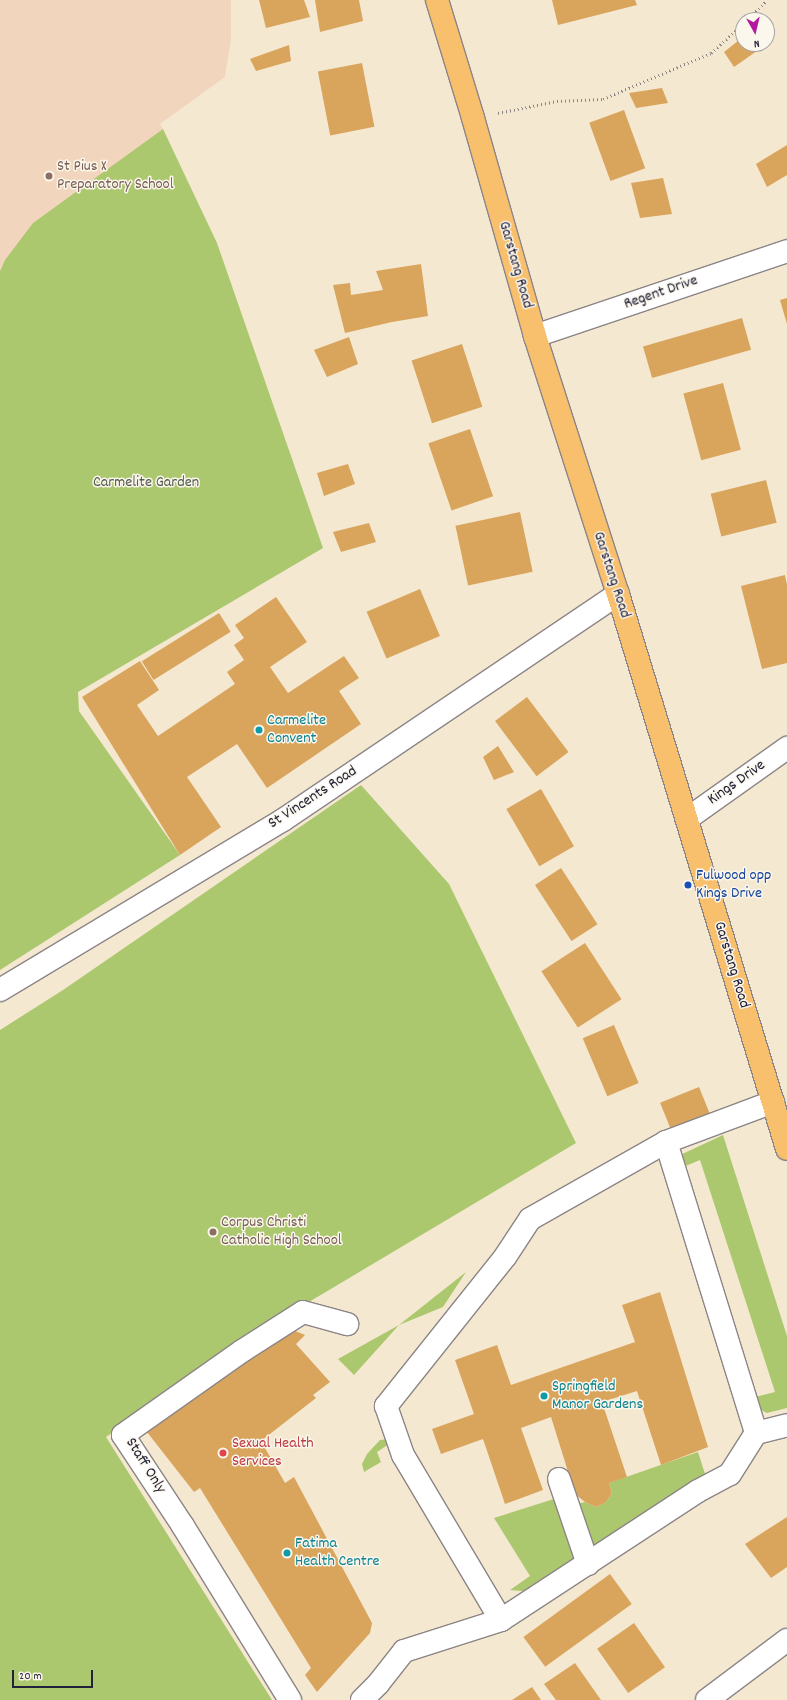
<!DOCTYPE html>
<style>
body{margin:0}
#map{position:relative;width:787px;height:1700px;overflow:hidden;background:#f5e8d1;font-family:Dekko,sans-serif}
div>[style]{position:absolute}
.built>*{inset:0;background:#f2d5bd}
.green>*{inset:0;background:#acc86e}
.building>*{inset:0;background:#d9a45c;transform-origin:0 0}
.path>*{height:2.5px;margin-top:-1.25px;transform-origin:0;background:repeating-linear-gradient(90deg,#8c8586 0 1px,transparent 0 4px)}
.roads{filter:drop-shadow(1px 0 #8c8586) drop-shadow(-1px 0 #8c8586) drop-shadow(0 1px #8c8586) drop-shadow(0 -1px #8c8586)}
.minor>*{height:22px;margin:-11px;padding:0 11px;transform-origin:11px;border-radius:11px;background:#fff}
.highway>*{height:22px;margin:-11px;padding:0 11px;transform-origin:11px;border-radius:11px;background:#f8bf6c}
.dots>*{width:11px;height:11px;translate:-50% -50%;box-sizing:border-box;border:2px solid #fbf7ec;border-radius:50%}
span{translate:-50% -50%;white-space:nowrap;text-align:center;line-height:1.15;-webkit-text-stroke:3px #fbf7ec;paint-order:stroke}
.education-label{font-size:16px;color:#785e54}
.left{translate:0 -50%;text-align:left}
.street-label{font-size:16px;color:#22223b}
.park-label{font-size:16px;color:#525c4d}
.culture-label{font-size:16px;color:#0d838f}
.transit-label{font-size:16px;color:#164399}
.health-label{font-size:16px;color:#be3a42}
.north{position:absolute;left:735px;top:12px;width:40px;height:40px;box-sizing:border-box;background:#fbf7ec;border:1px solid #a4a2a5;border-radius:50%;rotate:172deg;font-size:11px;font-weight:700;line-height:16px;text-align:center;color:#22223b}
.north::after{content:'';display:block;margin:auto;width:14px;height:18px;background:#b5179e;clip-path:polygon(50% 0,100% 100%,50% 72%,0 100%)}
.scale{position:absolute;left:12px;top:1670px;width:81px;height:18px;box-sizing:border-box;border:2px solid #22223b;border-top:0;padding-left:5px;font-size:12px;line-height:14px;white-space:nowrap;color:#22223b;-webkit-text-stroke:3px #fbf7ec;paint-order:stroke}
</style>
<div id="map">
<div class="built">
<div style="clip-path:polygon(0 0,231px 0,231px 39px,225px 77px,160px 124px,163px 129px,5px 260px,0 271px)"></div>
</div>
<div class="green">
<div style="clip-path:polygon(163px 129px,217px 243px,323px 548px,78px 692px,79px 711px,180px 855px,0 970px,0 271px,5px 260px,33px 223px)"></div>
<div style="clip-path:polygon(361px 785px,449px 884px,576px 1143px,277px 1321px,106px 1437px,272px 1700px,0 1700px,0 1030px,63px 990px)"></div>
<div style="clip-path:polygon(723px 1135px,787px 1336px,787px 1408px,767px 1413px,757px 1408px,755px 1397px,775px 1392px,700px 1160px,681px 1168px,678px 1156px)"></div>
<div style="clip-path:polygon(466px 1272px,443px 1307px,399px 1325px,354px 1375px,338px 1359px,399px 1325px)"></div>
<div style="clip-path:polygon(388px 1439px,392px 1442px,377px 1452px,381px 1462px,364px 1472px,362px 1464px,367px 1454px,380px 1440px)"></div>
<div style="clip-path:polygon(698px 1452px,706px 1477px,593px 1554px,576px 1504px,585px 1502px,596px 1507px,605px 1503px,612px 1494px,609px 1483px)"></div>
<div style="clip-path:polygon(557px 1498px,581px 1562px,533px 1592px,510px 1590px,530px 1576px,494px 1518px)"></div>
</div>
<div class="building">
<div style="clip-path:polygon(259px 0,304px 0,310px 17px,266px 28px)"></div>
<div style="clip-path:polygon(315px 0,359px 0,363px 21px,320px 32px)"></div>
<div style="clip-path:polygon(552px 0,635px 0,637px 5px,558px 25px)"></div>
<div style="clip-path:polygon(743px 37px,743px 44px,762px 44px,764px 46px,734px 67px,724px 52px)"></div>
<div style="clip-path:polygon(289px 45px,291px 61px,256px 71px,250px 59px)"></div>
<div style="left:362px;top:63px;width:65px;height:45px;rotate:79deg"></div>
<div style="clip-path:polygon(662px 88px,668px 103px,636px 108px,629px 93px)"></div>
<div style="left:624px;top:110px;width:62px;height:37px;rotate:70deg"></div>
<div style="clip-path:polygon(787px 145px,787px 175px,767px 187px,756px 164px)"></div>
<div style="clip-path:polygon(663px 178px,672px 214px,640px 218px,631px 183px)"></div>
<div style="clip-path:polygon(421px 264px,428px 316px,392px 322px,345px 333px,333px 285px,350px 283px,351px 295px,383px 290px,376px 271px)"></div>
<div style="clip-path:polygon(787px 298px,787px 324px,780px 300px)"></div>
<div style="left:742px;top:318px;width:33px;height:103px;rotate:74deg"></div>
<div style="clip-path:polygon(349px 337px,358px 364px,327px 377px,314px 350px)"></div>
<div style="left:462px;top:344px;width:66px;height:53px;rotate:72deg"></div>
<div style="left:723px;top:383px;width:69px;height:41px;rotate:75deg"></div>
<div style="left:470px;top:429px;width:71px;height:44px;rotate:71deg"></div>
<div style="clip-path:polygon(348px 464px,355px 484px,324px 496px,317px 473px)"></div>
<div style="left:766px;top:480px;width:44px;height:57px;rotate:76deg"></div>
<div style="left:520px;top:512px;width:61px;height:66px;rotate:78deg"></div>
<div style="clip-path:polygon(369px 523px,376px 542px,341px 552px,333px 532px)"></div>
<div style="clip-path:polygon(785px 575px,787px 585px,787px 663px,762px 669px,741px 586px)"></div>
<div style="left:420px;top:589px;width:51px;height:58px;rotate:67deg"></div>
<div style="clip-path:polygon(276px 597px,307px 642px,270px 667px,288px 693px,344px 656px,359px 678px,339px 691px,361px 724px,267px 788px,237px 744px,187px 777px,221px 827px,180px 855px,82px 697px,140px 661px,159px 690px,137px 705px,158px 736px,235px 684px,227px 672px,244px 660px,234px 645px,244px 638px,235px 625px)"></div>
<div style="left:219px;top:613px;width:22px;height:91px;rotate:58deg"></div>
<div style="left:527px;top:697px;width:69px;height:40px;rotate:53deg"></div>
<div style="clip-path:polygon(498px 746px,514px 772px,494px 780px,483px 757px)"></div>
<div style="left:541px;top:789px;width:66px;height:40px;rotate:60deg"></div>
<div style="left:561px;top:868px;width:67px;height:31px;rotate:57deg"></div>
<div style="left:585px;top:943px;width:67px;height:52px;rotate:57deg"></div>
<div style="left:614px;top:1025px;width:63px;height:34px;rotate:67deg"></div>
<div style="left:699px;top:1087px;width:37px;height:42px;rotate:68deg"></div>
<div style="clip-path:polygon(660px 1292px,708px 1447px,661px 1465px,637px 1391px,602px 1402px,627px 1477px,609px 1483px,612px 1494px,605px 1503px,596px 1507px,585px 1502px,575px 1494px,551px 1417px,521px 1428px,543px 1490px,505px 1504px,483px 1439px,441px 1454px,432px 1429px,474px 1414px,455px 1360px,497px 1345px,511px 1385px,635px 1342px,622px 1305px)"></div>
<div style="clip-path:polygon(288px 1328px,305px 1335px,296px 1344px,330px 1382px,313px 1395px,316px 1398px,261px 1441px,285px 1483px,294px 1477px,372px 1623px,370px 1633px,317px 1692px,305px 1675px,311px 1668px,200px 1488px,194px 1492px,147px 1432px)"></div>
<div style="clip-path:polygon(787px 1517px,787px 1567px,771px 1578px,745px 1544px)"></div>
<div style="left:610px;top:1574px;width:37px;height:107px;rotate:54deg"></div>
<div style="left:634px;top:1623px;width:54px;height:45px;rotate:55deg"></div>
<div style="clip-path:polygon(575px 1663px,601px 1700px,556px 1700px,544px 1684px)"></div>
<div style="clip-path:polygon(532px 1687px,541px 1700px,512px 1700px)"></div>
</div>
<div class="path">
<div style="left:747px;top:20px;width:28px;rotate:-45deg"></div>
<div style="left:498px;top:113px;width:60px;rotate:-11.5deg"></div>
<div style="left:557px;top:101px;width:46px;rotate:-2.5deg"></div>
<div style="left:603px;top:99px;width:117px;rotate:-23.1deg"></div>
<div style="left:711px;top:53px;width:43px;rotate:-42.2deg"></div>
</div>
<div class="roads">
<div class="minor">
<div style="left:535px;top:336px;width:266px;rotate:-18.6deg"></div>
<div style="left:687px;top:819px;width:123px;rotate:-35.4deg"></div>
<div style="left:0;top:990px;width:330px;rotate:-31deg"></div>
<div style="left:283px;top:820px;width:404px;rotate:-34deg"></div>
<div style="left:773px;top:1102px;width:114px;rotate:159.5deg"></div>
<div style="left:666px;top:1142px;width:156px;rotate:150.5deg"></div>
<div style="left:530px;top:1219px;width:45px;rotate:123.3deg"></div>
<div style="left:505px;top:1257px;width:191px;rotate:128.6deg"></div>
<div style="left:386px;top:1406px;width:52px;rotate:70.9deg"></div>
<div style="left:403px;top:1455px;width:192px;rotate:59.3deg"></div>
<div style="left:501px;top:1620px;width:235px;rotate:-33.2deg"></div>
<div style="left:698px;top:1491px;width:36px;rotate:-28deg"></div>
<div style="left:730px;top:1474px;width:49px;rotate:-57.6deg"></div>
<div style="left:756px;top:1433px;width:32px;rotate:-14deg"></div>
<div style="left:666px;top:1142px;width:305px;rotate:72.8deg"></div>
<div style="left:559px;top:1479px;width:90px;rotate:71.2deg"></div>
<div style="left:290px;top:1700px;width:204px;rotate:-121.6deg"></div>
<div style="left:183px;top:1526px;width:109px;rotate:-123.4deg"></div>
<div style="left:123px;top:1435px;width:146px;rotate:-35.2deg"></div>
<div style="left:242px;top:1351px;width:72px;rotate:-32.6deg"></div>
<div style="left:303px;top:1312px;width:46px;rotate:15.3deg"></div>
<div style="left:362px;top:1700px;width:23px;rotate:-45deg"></div>
<div style="left:378px;top:1684px;width:42px;rotate:-51.8deg"></div>
<div style="left:404px;top:1651px;width:102px;rotate:-17.7deg"></div>
<div style="left:707px;top:1700px;width:100px;rotate:-36.9deg"></div>
</div>
<div class="highway">
<div style="left:437px;top:0;width:123px;rotate:73deg"></div>
<div style="left:473px;top:118px;width:227px;rotate:74.1deg"></div>
<div style="left:535px;top:336px;width:271px;rotate:72.2deg"></div>
<div style="left:618px;top:594px;width:580px;rotate:73.06deg"></div>
</div>
</div>
<div class="dots">
<div style="left:49px;top:176px;background:#8d6e63"></div>
<div style="left:259px;top:730px;background:#0f9aa8"></div>
<div style="left:688px;top:885px;background:#1a4fb4"></div>
<div style="left:213px;top:1232px;background:#8d6e63"></div>
<div style="left:544px;top:1396px;background:#0f9aa8"></div>
<div style="left:223px;top:1453px;background:#e0444e"></div>
<div style="left:287px;top:1553px;background:#0f9aa8"></div>
</div>
<div class="education-label">
<span class="left" style="left:57px;top:176px">St Pius X<br>Preparatory School</span>
<span class="left" style="left:221px;top:1232px">Corpus Christi<br>Catholic High School</span>
</div>
<div class="street-label">
<span style="left:515px;top:265px;rotate:74deg">Garstang Road</span>
<span style="left:661px;top:293px;rotate:-19deg">Regent Drive</span>
<span style="left:611px;top:575px;rotate:72deg">Garstang Road</span>
<span style="left:737px;top:783px;rotate:-35deg">Kings Drive</span>
<span style="left:313px;top:798px;rotate:-33deg">St Vincents Road</span>
<span style="left:731px;top:965px;rotate:73deg">Garstang Road</span>
<span style="left:145px;top:1466px;rotate:58deg">Staff Only</span>
</div>
<div class="park-label">
<span style="left:146px;top:483px">Carmelite Garden</span>
</div>
<div class="culture-label">
<span class="left" style="left:267px;top:730px">Carmelite<br>Convent</span>
<span class="left" style="left:552px;top:1396px">Springfield<br>Manor Gardens</span>
<span class="left" style="left:295px;top:1553px">Fatima<br>Health Centre</span>
</div>
<div class="transit-label">
<span class="left" style="left:696px;top:885px">Fulwood opp<br>Kings Drive</span>
</div>
<div class="health-label">
<span class="left" style="left:232px;top:1453px">Sexual Health<br>Services</span>
</div>
<div class="north">N</div>
<div class="scale">20 m</div>
</div>
